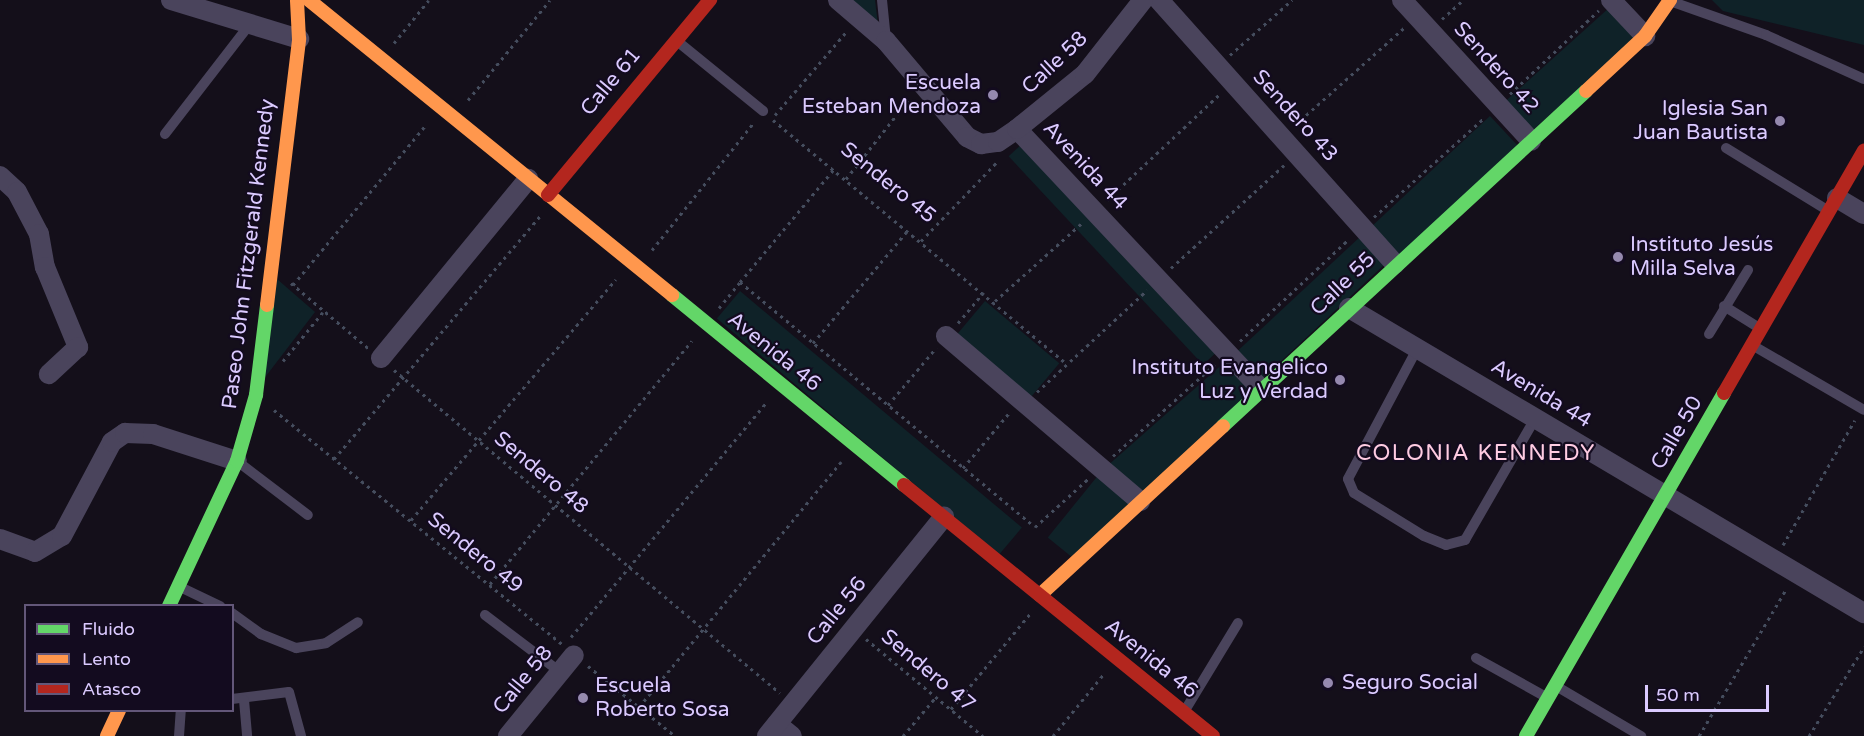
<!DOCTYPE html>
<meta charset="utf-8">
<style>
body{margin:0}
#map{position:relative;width:1864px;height:736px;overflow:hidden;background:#140f1a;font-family:"Varela Round",sans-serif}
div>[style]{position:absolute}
.green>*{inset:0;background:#0f2228;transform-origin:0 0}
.path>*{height:3px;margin-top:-1.5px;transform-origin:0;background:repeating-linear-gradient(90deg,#454d5e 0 3px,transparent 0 7.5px)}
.lane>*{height:10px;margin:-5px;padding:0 5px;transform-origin:5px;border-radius:5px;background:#4a445c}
.street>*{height:20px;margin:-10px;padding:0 10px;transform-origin:10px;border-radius:10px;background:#4a445c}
.fast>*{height:14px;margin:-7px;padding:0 7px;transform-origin:7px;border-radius:7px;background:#63d668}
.slow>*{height:14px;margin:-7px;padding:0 7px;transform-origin:7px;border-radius:7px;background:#ff974d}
.jam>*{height:14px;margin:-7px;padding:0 7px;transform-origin:7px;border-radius:7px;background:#b3261e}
.dots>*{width:16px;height:16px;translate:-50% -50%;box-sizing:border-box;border:3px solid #130b1f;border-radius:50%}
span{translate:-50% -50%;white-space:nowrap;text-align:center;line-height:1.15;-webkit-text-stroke:4.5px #130b1f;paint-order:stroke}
.street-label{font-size:21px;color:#dbcaff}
.poi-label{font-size:21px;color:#dbcaff}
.right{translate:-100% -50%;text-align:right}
.left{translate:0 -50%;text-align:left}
.neighbourhood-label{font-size:22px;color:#ffcce2;letter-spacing:1.5px}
.legend{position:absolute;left:24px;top:604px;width:210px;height:108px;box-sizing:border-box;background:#130b1f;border:2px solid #635779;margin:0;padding:8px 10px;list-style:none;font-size:18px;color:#dbcaff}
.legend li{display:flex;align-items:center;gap:12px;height:30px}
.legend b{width:30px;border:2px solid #635779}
.scale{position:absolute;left:1645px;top:685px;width:124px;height:27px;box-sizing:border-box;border:3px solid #dbcaff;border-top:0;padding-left:8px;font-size:18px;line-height:21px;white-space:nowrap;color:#dbcaff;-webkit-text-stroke:4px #130b1f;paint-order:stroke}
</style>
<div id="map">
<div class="green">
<div style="clip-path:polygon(848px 0,875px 0,878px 25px)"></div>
<div style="clip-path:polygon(1712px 0,1864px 0,1864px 45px,1723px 11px)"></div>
<div style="left:1610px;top:7px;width:40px;height:151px;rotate:48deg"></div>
<div style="left:1490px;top:116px;width:40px;height:166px;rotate:47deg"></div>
<div style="left:1024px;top:142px;width:285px;height:21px;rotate:47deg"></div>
<div style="left:1362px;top:235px;width:37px;height:171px;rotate:47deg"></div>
<div style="clip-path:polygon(277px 279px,315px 312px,263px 380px)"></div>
<div style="left:740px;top:291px;width:368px;height:36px;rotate:40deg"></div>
<div style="left:985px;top:301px;width:97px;height:48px;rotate:40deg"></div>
<div style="clip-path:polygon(1226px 361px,1254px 389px,1141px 495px,1106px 467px)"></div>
<div style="left:1100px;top:473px;width:44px;height:83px;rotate:39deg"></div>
</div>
<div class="path">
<div style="left:1442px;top:19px;width:28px;rotate:-42deg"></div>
<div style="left:394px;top:43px;width:55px;rotate:-50.9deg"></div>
<div style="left:1230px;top:55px;width:83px;rotate:-41.6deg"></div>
<div style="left:1510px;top:94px;width:122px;rotate:-43.3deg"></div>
<div style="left:468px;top:100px;width:129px;rotate:-50.6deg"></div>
<div style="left:775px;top:115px;width:111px;rotate:-49.4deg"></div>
<div style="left:773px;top:120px;width:382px;rotate:39.7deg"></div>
<div style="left:1295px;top:125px;width:146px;rotate:-41.7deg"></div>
<div style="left:846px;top:179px;width:103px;rotate:-51.7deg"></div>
<div style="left:1107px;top:200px;width:155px;rotate:-43.2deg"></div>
<div style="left:1374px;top:217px;width:149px;rotate:-42deg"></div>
<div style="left:921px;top:241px;width:112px;rotate:-46.1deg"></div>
<div style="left:652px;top:250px;width:164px;rotate:-51.4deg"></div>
<div style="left:1171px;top:268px;width:153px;rotate:-42.3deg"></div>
<div style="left:740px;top:282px;width:147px;rotate:-50.2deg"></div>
<div style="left:291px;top:283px;width:101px;rotate:40.2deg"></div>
<div style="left:293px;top:285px;width:208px;rotate:-50.3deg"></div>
<div style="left:995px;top:301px;width:117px;rotate:-41.9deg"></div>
<div style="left:719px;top:308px;width:33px;rotate:-51deg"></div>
<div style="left:740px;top:282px;width:383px;rotate:39.7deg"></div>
<div style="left:1035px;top:527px;width:72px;rotate:-42.2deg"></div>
<div style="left:958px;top:323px;width:40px;rotate:-50deg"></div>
<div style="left:1240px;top:341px;width:149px;rotate:-43.1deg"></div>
<div style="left:813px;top:343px;width:148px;rotate:-49.9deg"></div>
<div style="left:283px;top:361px;width:63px;rotate:-50.8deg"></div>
<div style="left:394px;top:370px;width:503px;rotate:39.92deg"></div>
<div style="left:1037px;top:392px;width:150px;rotate:-42.8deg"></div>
<div style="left:888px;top:405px;width:75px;rotate:-49.9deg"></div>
<div style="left:274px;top:410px;width:371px;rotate:39.1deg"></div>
<div style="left:1113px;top:456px;width:137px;rotate:-42deg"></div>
<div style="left:334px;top:459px;width:320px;rotate:-49.7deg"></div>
<div style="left:963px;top:468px;width:73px;rotate:-50deg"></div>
<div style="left:411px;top:520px;width:316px;rotate:-49.6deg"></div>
<div style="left:1783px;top:545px;width:144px;rotate:-60.1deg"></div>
<div style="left:490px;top:584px;width:316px;rotate:-50.3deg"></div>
<div style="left:571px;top:637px;width:306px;rotate:-50.2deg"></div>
<div style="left:866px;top:639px;width:152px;rotate:39.7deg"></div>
<div style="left:588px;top:666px;width:112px;rotate:38.8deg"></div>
<div style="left:639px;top:707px;width:318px;rotate:-50.5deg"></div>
<div style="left:951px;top:709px;width:124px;rotate:-50.3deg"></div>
<div style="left:903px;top:736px;width:51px;rotate:-49.8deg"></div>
<div style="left:1053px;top:736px;width:79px;rotate:-50.7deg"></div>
<div style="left:1699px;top:736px;width:172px;rotate:-59.3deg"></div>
<div style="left:1809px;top:736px;width:105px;rotate:-58.3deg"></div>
</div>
<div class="lane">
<div style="left:882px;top:0;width:40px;rotate:84.3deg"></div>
<div style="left:1670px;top:1px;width:102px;rotate:19.5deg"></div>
<div style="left:1766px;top:35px;width:107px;rotate:24.2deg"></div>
<div style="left:677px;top:41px;width:111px;rotate:39.1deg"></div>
<div style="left:165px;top:134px;width:139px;rotate:-52.3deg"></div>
<div style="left:1726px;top:148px;width:121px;rotate:31.5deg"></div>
<div style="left:1724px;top:306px;width:44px;rotate:31.9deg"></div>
<div style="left:1709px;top:334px;width:75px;rotate:-58.6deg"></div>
<div style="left:1752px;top:345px;width:129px;rotate:30.1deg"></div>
<div style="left:1417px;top:349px;width:147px;rotate:118deg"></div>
<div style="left:1348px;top:479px;width:15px;rotate:67deg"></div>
<div style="left:1354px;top:493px;width:82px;rotate:31.6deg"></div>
<div style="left:1424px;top:536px;width:24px;rotate:22deg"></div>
<div style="left:1446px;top:545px;width:20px;rotate:-15deg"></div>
<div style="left:1465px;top:540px;width:140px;rotate:-60deg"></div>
<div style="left:237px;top:461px;width:89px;rotate:37.3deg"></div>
<div style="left:178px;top:586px;width:47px;rotate:25.5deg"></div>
<div style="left:232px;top:613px;width:36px;rotate:36deg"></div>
<div style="left:261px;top:634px;width:38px;rotate:22deg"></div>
<div style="left:296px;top:648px;width:30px;rotate:-9deg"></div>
<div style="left:326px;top:643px;width:38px;rotate:-33deg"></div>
<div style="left:485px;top:615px;width:94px;rotate:37.2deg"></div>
<div style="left:1476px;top:658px;width:82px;rotate:29.1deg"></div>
<div style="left:1556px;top:686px;width:99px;rotate:30.5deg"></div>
<div style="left:232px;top:699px;width:57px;rotate:-7deg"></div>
<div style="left:289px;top:692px;width:46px;rotate:74.7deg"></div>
<div style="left:244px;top:700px;width:36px;rotate:85deg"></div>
<div style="left:1184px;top:712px;width:104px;rotate:-58.8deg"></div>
<div style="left:179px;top:736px;width:26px;rotate:-86deg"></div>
</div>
<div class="street">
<div style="left:171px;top:0;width:134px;rotate:16.9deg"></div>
<div style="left:838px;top:0;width:63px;rotate:40.5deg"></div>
<div style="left:886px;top:41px;width:126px;rotate:49.8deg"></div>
<div style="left:967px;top:137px;width:16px;rotate:27deg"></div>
<div style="left:981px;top:144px;width:17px;rotate:-7deg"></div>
<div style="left:998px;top:142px;width:23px;rotate:-34deg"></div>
<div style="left:1017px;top:129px;width:357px;rotate:46.8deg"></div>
<div style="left:1159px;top:0;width:354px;rotate:48.2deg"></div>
<div style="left:1402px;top:0;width:191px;rotate:47.5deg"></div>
<div style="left:1611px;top:0;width:50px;rotate:46.6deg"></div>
<div style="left:1017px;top:129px;width:87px;rotate:-39deg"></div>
<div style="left:1085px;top:74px;width:94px;rotate:-51.9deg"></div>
<div style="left:0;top:176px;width:23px;rotate:43deg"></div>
<div style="left:17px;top:192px;width:47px;rotate:62.4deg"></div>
<div style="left:39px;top:234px;width:34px;rotate:80deg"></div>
<div style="left:45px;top:267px;width:87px;rotate:67.6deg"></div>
<div style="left:78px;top:347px;width:40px;rotate:137deg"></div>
<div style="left:1837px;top:198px;width:31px;rotate:31deg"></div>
<div style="left:1349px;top:308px;width:599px;rotate:30.64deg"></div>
<div style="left:946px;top:336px;width:255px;rotate:40.4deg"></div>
<div style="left:381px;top:358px;width:232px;rotate:-50.6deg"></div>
<div style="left:0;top:539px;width:37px;rotate:20deg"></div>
<div style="left:35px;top:552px;width:31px;rotate:-31deg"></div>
<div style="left:62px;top:536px;width:106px;rotate:-62deg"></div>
<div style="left:112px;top:442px;width:16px;rotate:-35deg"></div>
<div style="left:125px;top:433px;width:28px;rotate:2deg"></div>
<div style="left:153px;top:434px;width:88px;rotate:17.8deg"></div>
<div style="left:777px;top:724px;width:19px;rotate:39deg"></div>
<div style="left:508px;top:736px;width:104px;rotate:-50.8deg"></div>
<div style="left:767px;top:736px;width:282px;rotate:-51.1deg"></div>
</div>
<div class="fast">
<div style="left:672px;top:295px;width:300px;rotate:39.3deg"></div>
<div style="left:1223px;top:426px;width:494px;rotate:-42.7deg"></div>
<div style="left:169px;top:606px;width:160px;rotate:-64.9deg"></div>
<div style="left:237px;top:461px;width:69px;rotate:-73.9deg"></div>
<div style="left:256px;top:395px;width:91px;rotate:-83deg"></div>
<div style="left:1526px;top:736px;width:396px;rotate:-60deg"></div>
</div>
<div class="slow">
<div style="left:309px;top:0;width:468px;rotate:39.1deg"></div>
<div style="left:1586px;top:91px;width:81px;rotate:-43deg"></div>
<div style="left:1645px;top:36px;width:44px;rotate:-55.2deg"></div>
<div style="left:267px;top:305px;width:268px;rotate:-83.1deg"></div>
<div style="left:299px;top:39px;width:39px;rotate:-93deg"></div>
<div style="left:1040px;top:595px;width:249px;rotate:-42.7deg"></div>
<div style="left:107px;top:736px;width:29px;rotate:-65deg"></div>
</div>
<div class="jam">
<div style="left:548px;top:195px;width:254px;rotate:-50.3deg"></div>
<div style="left:1724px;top:393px;width:280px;rotate:-60deg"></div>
<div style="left:904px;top:485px;width:398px;rotate:39.1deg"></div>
</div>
<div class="dots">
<div style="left:993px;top:95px;background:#9589af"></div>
<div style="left:1780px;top:121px;background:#9589af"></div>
<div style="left:1618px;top:257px;background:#9589af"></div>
<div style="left:1340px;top:380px;background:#9589af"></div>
<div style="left:1328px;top:683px;background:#9589af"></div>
<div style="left:583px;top:698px;background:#9589af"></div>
</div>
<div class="street-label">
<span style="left:1055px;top:63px;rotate:-43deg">Calle 58</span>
<span style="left:1496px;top:68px;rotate:48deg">Sendero 42</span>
<span style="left:611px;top:82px;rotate:-50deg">Calle 61</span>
<span style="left:1295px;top:116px;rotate:48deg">Sendero 43</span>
<span style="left:1085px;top:166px;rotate:47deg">Avenida 44</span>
<span style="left:888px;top:183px;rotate:39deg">Sendero 45</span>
<span style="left:249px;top:254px;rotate:-83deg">Paseo John Fitzgerald Kennedy</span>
<span style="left:1343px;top:284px;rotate:-44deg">Calle 55</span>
<span style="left:774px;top:352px;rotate:39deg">Avenida 46</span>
<span style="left:1541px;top:394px;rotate:31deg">Avenida 44</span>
<span style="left:1677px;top:433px;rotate:-60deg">Calle 50</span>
<span style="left:541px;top:473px;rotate:40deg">Sendero 48</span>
<span style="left:475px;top:553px;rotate:39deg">Sendero 49</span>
<span style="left:837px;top:611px;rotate:-51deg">Calle 56</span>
<span style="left:1151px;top:659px;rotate:39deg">Avenida 46</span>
<span style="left:928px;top:671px;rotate:40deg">Sendero 47</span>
<span style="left:523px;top:680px;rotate:-51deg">Calle 58</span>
</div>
<div class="poi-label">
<span class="right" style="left:981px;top:95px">Escuela<br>Esteban Mendoza</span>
<span class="right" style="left:1768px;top:121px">Iglesia San<br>Juan Bautista</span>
<span class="left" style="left:1630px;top:257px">Instituto Jesús<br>Milla Selva</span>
<span class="right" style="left:1328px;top:380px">Instituto Evangelico<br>Luz y Verdad</span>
<span class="left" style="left:1342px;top:683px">Seguro Social</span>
<span class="left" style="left:595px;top:698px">Escuela<br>Roberto Sosa</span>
</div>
<div class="neighbourhood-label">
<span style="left:1476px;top:454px">COLONIA KENNEDY</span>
</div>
<ul class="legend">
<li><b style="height:8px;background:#63d668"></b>Fluido</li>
<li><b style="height:8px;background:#ff974d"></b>Lento</li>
<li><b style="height:8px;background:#b3261e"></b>Atasco</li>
</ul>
<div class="scale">50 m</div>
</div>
